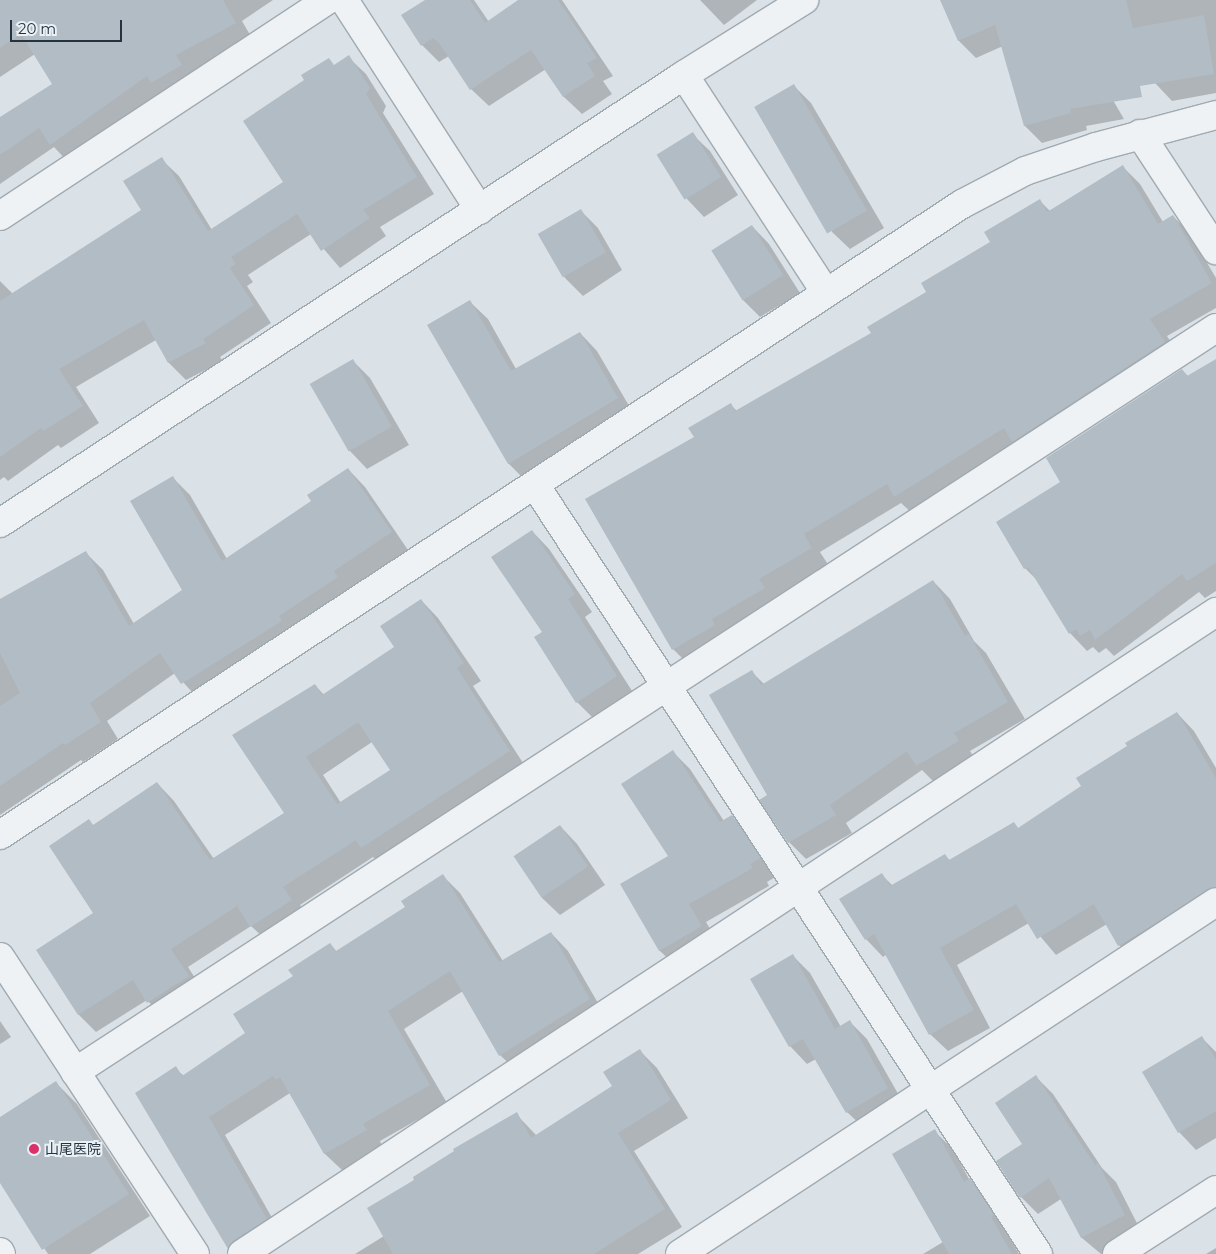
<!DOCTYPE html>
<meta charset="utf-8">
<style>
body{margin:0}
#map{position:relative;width:1216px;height:1254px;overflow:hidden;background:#dbe2e7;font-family:Montserrat,"Noto Sans JP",sans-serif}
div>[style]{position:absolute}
.shadow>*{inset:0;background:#0003}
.building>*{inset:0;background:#b2bcc5;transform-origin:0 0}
.roads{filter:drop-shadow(1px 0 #a0aab1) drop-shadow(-1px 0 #a0aab1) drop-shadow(0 1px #a0aab1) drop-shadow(0 -1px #a0aab1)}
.minor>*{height:28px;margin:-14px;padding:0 14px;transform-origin:14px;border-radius:14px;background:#eef2f5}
.tertiary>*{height:28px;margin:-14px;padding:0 14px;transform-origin:14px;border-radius:14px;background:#eef2f5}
.dots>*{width:14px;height:14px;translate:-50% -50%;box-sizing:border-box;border:2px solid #eaf1f5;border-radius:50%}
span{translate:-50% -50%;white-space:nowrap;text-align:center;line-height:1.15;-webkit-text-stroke:4px #eaf1f5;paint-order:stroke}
.poi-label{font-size:14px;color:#24333f}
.left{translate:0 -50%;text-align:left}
.scale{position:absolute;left:10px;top:20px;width:112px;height:22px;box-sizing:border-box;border:2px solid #24333f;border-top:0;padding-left:6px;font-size:15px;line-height:18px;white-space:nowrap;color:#24333f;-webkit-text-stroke:4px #eaf1f5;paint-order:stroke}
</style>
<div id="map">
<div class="shadow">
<div style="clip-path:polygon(4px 0,273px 0,242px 21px,253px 40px,68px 162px,54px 147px,0 184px,0 119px,54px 84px,35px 54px,0 77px,0 2px)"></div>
<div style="clip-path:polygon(427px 0,474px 0,489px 22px,521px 0,562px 0,613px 76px,603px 81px,612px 94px,582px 114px,564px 97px,546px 69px,489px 106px,471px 89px,449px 56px,439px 62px,422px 45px)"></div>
<div style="clip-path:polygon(700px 0,757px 0,724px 25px)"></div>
<div style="clip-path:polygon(951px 0,1216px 0,1216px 93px,1172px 101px,1155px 83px,1086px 54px,1124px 119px,1086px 126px,1087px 130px,1042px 143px,1025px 126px,1003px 46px,976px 58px,959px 41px,943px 3px)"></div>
<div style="clip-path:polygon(348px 57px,366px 74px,386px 106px,383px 113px,434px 194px,380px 227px,386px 236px,340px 268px,311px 234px,248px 275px,253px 282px,247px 286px,271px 323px,220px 357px,223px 361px,186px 380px,169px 363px,156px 340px,76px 387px,99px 423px,61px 448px,58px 445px,8px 481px,4px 477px,0 480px,0 281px,13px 294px,143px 210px,161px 159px,179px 176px,212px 230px,285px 182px,335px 66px)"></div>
<div style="clip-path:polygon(794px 86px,811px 103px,884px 228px,850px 249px,832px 232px)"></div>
<div style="clip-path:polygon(692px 134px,710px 151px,738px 195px,704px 217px,687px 199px)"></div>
<div style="clip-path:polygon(1123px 167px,1140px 184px,1163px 222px,1173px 216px,1190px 234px,1216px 278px,1216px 308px,1167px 336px,1182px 360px,913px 514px,901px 503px,820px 552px,829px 566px,776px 597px,781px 606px,691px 667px,673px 649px,587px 500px,695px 438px,730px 404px,737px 411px,872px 334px,992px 243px,1039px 200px,1050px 211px)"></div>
<div style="clip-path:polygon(581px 211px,598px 228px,622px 270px,583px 296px,565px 278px,540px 235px)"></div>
<div style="clip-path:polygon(752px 226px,769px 244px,800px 293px,760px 317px,743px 300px,713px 251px)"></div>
<div style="clip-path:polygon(470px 302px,488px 319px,516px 369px,580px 333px,597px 351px,635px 416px,526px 481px,509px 464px,429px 325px)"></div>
<div style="clip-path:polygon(353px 361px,370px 378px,409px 445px,367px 469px,350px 451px)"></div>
<div style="clip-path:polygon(1216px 361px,1216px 591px,1205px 598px,1199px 592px,1114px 656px,1106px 648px,1099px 653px,1093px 647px,1087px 651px,1070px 633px,1039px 582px,1025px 568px,1062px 483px,1182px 370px,1189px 377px)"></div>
<div style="clip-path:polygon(348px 469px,365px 487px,408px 550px,200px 701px,175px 673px,107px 721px,118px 739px,83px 762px,81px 760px,0 815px,0 600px,85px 552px,103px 570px,134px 624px,184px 590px,173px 478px,190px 495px,227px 559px,313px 501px)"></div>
<div style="clip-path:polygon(532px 531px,549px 549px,592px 612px,585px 617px,634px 694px,594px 719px,577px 702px,543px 633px)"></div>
<div style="clip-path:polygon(933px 581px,950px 599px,974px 641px,986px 653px,1025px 719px,970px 751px,975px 759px,935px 783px,922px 770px,846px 823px,852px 833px,806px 859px,789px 842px,769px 796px,752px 672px,764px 684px)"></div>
<div style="clip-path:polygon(evenodd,421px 600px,438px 618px,481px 681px,473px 686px,527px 769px,380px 864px,373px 857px,300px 905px,308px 918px,269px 943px,251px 926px,188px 967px,205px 994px,166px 1020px,147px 1000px,96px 1032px,79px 1015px,38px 950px,95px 913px,89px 821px,94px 826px,157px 783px,174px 801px,214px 859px,285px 813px,315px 685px,324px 695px,395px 647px,421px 600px,372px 742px,391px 770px,341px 803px,323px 775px,372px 742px)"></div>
<div style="clip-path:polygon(1177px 713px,1194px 731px,1216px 768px,1216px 912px,1137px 963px,1119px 945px,1107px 924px,1056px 955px,1029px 923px,957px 965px,990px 1028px,948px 1051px,930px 1034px,887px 954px,883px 957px,866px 939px,881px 874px,893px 886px,945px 856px,951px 861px,1014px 824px,1019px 829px,1083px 787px)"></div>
<div style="clip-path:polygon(673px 752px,690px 769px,724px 821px,732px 817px,750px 834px,777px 876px,767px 882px,769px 886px,706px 922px,719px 944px,678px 968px,660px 951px,622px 884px,670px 857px)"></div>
<div style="clip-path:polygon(560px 826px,577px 844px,605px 885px,560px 915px,542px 898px)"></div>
<div style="clip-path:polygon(443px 876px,460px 893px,503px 961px,551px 933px,568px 951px,606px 1017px,518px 1072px,500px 1055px,463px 991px,404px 1029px,447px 1103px,380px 1141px,383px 1148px,343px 1171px,325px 1154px,290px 1093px,225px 1135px,279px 1230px,239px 1253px,221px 1236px,175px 1068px,184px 1076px,247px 1033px,294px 977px,330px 944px,337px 952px,407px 907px)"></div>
<div style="clip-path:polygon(793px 956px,810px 973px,841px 1027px,850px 1022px,867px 1039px,905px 1106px,865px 1129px,847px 1112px,816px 1059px,807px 1064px,790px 1046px)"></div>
<div style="clip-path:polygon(0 1021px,11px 1037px,0 1044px)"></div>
<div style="clip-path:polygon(1202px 1038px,1216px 1052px,1216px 1138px,1196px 1150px,1179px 1132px)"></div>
<div style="clip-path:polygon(640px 1051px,657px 1068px,688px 1118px,634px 1151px,682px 1227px,638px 1254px,355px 1254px,384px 1236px,516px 1114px,537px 1136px,614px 1086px)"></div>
<div style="clip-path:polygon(1036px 1077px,1053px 1094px,1102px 1168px,1116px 1182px,1142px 1233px,1101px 1254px,1082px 1238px,1061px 1199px,1038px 1214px,1021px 1197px,1024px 1144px)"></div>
<div style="clip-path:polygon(56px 1083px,77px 1104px,150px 1216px,90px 1254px,48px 1254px,0 1180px,0 1118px)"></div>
<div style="clip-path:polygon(934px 1131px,952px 1148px,969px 1179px,987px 1197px,1010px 1233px,1008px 1235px,1019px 1254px,923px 1254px,943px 1242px)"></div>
<div style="clip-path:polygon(1216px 1248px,1216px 1254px,1206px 1254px)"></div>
</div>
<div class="building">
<div style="clip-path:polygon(0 0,223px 0,236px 23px,176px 55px,182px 65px,151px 83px,147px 76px,50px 145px,39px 128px,0 155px,0 117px,52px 84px,21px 34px,0 48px)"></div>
<div style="clip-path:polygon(425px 0,470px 0,485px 23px,518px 0,558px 0,597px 58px,587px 63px,595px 76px,563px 97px,531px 50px,470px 90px,439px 43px,433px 38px,421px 46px,401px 15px)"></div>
<div style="clip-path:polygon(940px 0,1126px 0,1133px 28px,1204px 15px,1214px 74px,1140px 86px,1142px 97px,1070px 109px,1071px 113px,1024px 126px,995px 25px,958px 41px)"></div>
<div style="clip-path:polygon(349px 55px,370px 88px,366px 94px,417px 177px,363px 210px,370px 218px,321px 251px,297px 214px,231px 257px,236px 264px,230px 268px,254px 305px,203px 339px,206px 343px,168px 363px,144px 320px,59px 369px,83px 406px,43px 431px,41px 428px,0 457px,0 301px,141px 210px,123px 181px,162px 157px,208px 231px,283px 182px,243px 121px,304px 80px,301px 75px,329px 58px,334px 65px)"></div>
<div style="left:794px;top:84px;width:146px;height:46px;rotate:60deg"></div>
<div style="left:693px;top:132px;width:53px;height:43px;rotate:58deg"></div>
<div style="clip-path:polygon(1123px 165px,1158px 224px,1173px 215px,1212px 283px,1150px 319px,1165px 342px,1012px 442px,1004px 428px,894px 497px,887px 484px,804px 534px,812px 548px,759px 579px,765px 588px,712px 619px,715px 625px,672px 650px,585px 499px,694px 437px,688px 428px,731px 403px,735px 411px,871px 333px,867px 327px,926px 292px,921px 283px,990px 242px,984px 232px,1040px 199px,1047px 212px)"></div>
<div style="left:581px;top:209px;width:50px;height:50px;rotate:60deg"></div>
<div style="left:752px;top:225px;width:59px;height:48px;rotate:58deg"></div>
<div style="clip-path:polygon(470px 300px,511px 371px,580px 332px,618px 398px,508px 464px,427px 325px)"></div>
<div style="left:353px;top:359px;width:78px;height:50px;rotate:60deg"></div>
<div style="clip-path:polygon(1216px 359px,1216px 563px,1187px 581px,1182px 574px,1095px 640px,1090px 630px,1080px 636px,1076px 629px,1069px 634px,1028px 567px,1024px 569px,996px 522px,1060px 482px,1046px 458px,1182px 369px,1187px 376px)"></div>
<div style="clip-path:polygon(348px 468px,392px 532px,334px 571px,338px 577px,279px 616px,282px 621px,181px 684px,160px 653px,90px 703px,101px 722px,65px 745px,63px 743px,0 786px,0 706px,20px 693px,0 653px,0 599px,86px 551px,129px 626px,182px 590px,130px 501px,173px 476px,222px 561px,311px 501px,307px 495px)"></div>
<div style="clip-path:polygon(532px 530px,575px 594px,568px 599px,617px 676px,576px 703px,534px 637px,542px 632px,491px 557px)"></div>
<div style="clip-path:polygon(933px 580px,965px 636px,969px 634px,1008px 702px,954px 733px,959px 741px,916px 766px,907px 751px,830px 805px,836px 815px,788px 843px,759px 800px,767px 795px,709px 695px,752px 670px,761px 685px)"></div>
<div style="clip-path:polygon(evenodd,421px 599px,464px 663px,457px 668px,510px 751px,361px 848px,356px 840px,283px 887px,292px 900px,250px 927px,237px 906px,171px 949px,189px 976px,147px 1003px,133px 980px,78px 1015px,36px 950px,93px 913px,49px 846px,89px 819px,93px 825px,157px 782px,210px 860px,284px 813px,232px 735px,315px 684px,322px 695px,394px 647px,380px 626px,421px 599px,358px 722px,390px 770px,337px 804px,306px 757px,358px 722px)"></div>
<div style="clip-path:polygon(1177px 712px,1216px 778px,1216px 887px,1118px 946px,1094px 904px,1037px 939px,1016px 904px,940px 948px,974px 1010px,929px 1035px,874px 934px,865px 940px,839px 899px,882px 873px,890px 886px,945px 854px,949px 860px,1014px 822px,1018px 828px,1081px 786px,1076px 778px,1127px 746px,1125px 743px)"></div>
<div style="clip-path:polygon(673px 750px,720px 822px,732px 815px,761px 858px,750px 864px,753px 868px,689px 904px,702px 926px,659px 951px,620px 884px,668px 856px,621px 784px)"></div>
<div style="left:560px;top:825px;width:50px;height:56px;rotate:56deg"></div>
<div style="clip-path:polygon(443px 874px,499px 962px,551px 932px,590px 999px,499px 1056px,450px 971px,388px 1011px,430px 1085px,363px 1124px,367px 1130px,324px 1154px,280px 1077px,276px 1080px,273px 1076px,209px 1117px,267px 1219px,233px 1241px,228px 1249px,135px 1093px,176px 1066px,182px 1076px,245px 1033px,233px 1014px,293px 976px,288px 970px,330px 943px,336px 951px,405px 907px,401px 901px)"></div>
<div style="clip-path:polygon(793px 954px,835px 1029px,850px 1020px,888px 1088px,846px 1113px,803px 1039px,789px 1047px,750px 979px)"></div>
<div style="clip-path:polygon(1202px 1036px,1216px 1060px,1216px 1111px,1178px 1133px,1142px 1072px)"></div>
<div style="clip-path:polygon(640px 1049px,671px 1100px,618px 1133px,665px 1209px,594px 1254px,393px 1254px,367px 1208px,414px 1180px,413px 1177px,454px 1151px,453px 1149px,517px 1112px,531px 1138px,612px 1086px,603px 1072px)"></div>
<div style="clip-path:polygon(1036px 1075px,1095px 1165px,1098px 1163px,1125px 1215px,1081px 1238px,1049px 1178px,1020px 1198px,996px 1161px,1022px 1144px,995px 1103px)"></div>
<div style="clip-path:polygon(56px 1081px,129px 1194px,42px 1250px,0 1183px,0 1117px)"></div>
<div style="clip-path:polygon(935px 1129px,964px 1182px,970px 1178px,994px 1215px,991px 1217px,1012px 1254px,949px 1254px,892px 1154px)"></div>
</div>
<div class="roads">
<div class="minor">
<div style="left:344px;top:0;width:250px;rotate:57.1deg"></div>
<div style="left:684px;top:75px;width:260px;rotate:56.9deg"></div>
<div style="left:1140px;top:134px;width:139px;rotate:56.8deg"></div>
<div style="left:0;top:216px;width:393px;rotate:-33.4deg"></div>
<div style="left:535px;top:485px;width:919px;rotate:56.81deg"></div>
<div style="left:0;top:835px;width:1150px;rotate:-33.26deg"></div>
<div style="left:962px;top:204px;width:71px;rotate:-27.6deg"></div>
<div style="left:1025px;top:171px;width:75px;rotate:-18.7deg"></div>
<div style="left:1096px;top:147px;width:124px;rotate:-14.9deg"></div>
<div style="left:0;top:957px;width:355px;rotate:56.7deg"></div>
<div style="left:75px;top:1072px;width:1362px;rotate:-33.11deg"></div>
<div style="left:242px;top:1254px;width:1167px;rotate:-33.39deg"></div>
<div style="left:680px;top:1254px;width:641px;rotate:-33.29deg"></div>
<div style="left:1117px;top:1254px;width:118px;rotate:-32.9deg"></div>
</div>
<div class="tertiary">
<div style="left:0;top:523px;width:818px;rotate:-33.22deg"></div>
<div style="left:684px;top:75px;width:142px;rotate:-32deg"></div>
<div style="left:0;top:1252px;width:2px;rotate:63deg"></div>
</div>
</div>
<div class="dots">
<div style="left:34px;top:1149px;background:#dc306a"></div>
</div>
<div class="poi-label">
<span class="left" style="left:45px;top:1149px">山尾医院</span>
</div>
<div class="scale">20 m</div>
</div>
